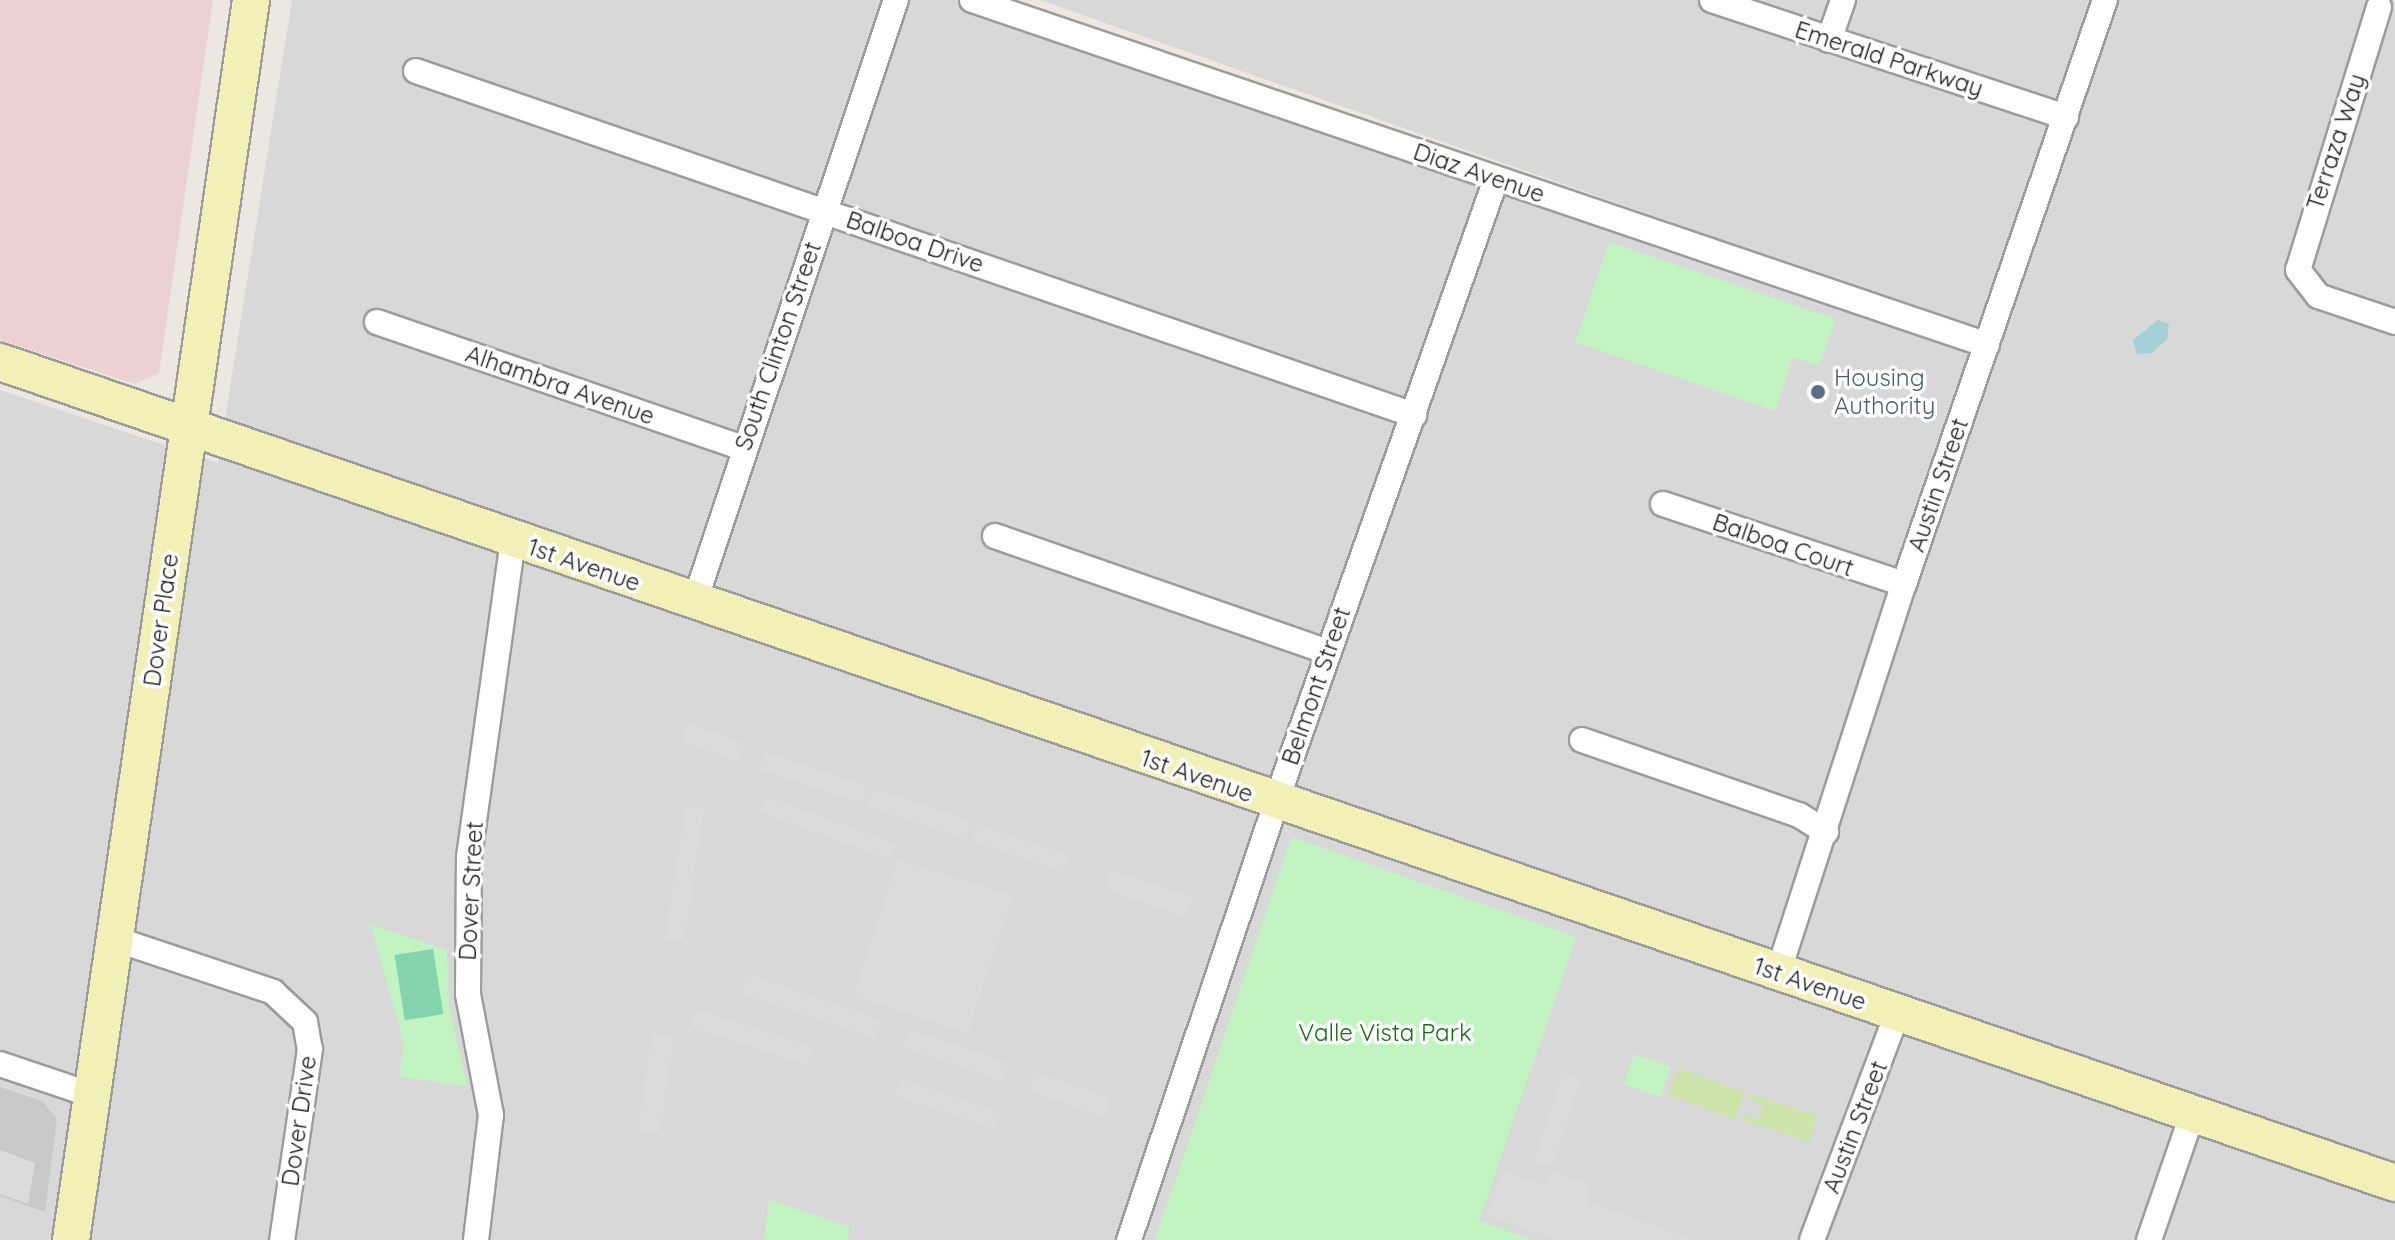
<!DOCTYPE html>
<style>
body{margin:0}
#map{position:relative;width:2395px;height:1240px;overflow:hidden;background:#ece7e1;font-family:Quicksand,sans-serif}
div>[style]{position:absolute}
.residential>*{inset:0;background:#d9d8d8}
.commercial>*{inset:0;background:#ecd1d3}
.religious>*{inset:0;background:#c9c9c9}
.grass>*{inset:0;background:#cce3aa;transform-origin:0 0}
.park>*{inset:0;background:#c1f4c0;transform-origin:0 0}
.pitch>*{inset:0;background:#84d5ae;transform-origin:0 0}
.parking>*{inset:0;background:#dbdbdb;transform-origin:0 0}
.water>*{inset:0;background:#a4d0d6}
.roads{filter:drop-shadow(2px 0 #9c9c9c) drop-shadow(-2px 0 #9c9c9c) drop-shadow(0 2px #9c9c9c) drop-shadow(0 -2px #9c9c9c)}
.street>*{height:24px;margin:-12px;padding:0 12px;transform-origin:12px;border-radius:12px;background:#fff}
.secondary>*{height:36px;margin:-18px;padding:0 18px;transform-origin:18px;border-radius:18px;background:#f3f0b7}
.dots>*{width:22px;height:22px;translate:-50% -50%;box-sizing:border-box;border:4px solid #fff;border-radius:50%}
span{translate:-50% -50%;white-space:nowrap;text-align:center;line-height:1.15;-webkit-text-stroke:7px #fff;paint-order:stroke}
.street-label{font-size:24px;color:#1b1b1b}
.service-label{font-size:24px;color:#4e5e75}
.left{translate:0 -50%;text-align:left}
.park-label{font-size:24px;color:#156e13}
</style>
<div id="map">
<div class="residential">
<div style="clip-path:polygon(292px 0,970px 0,1904px 304px,1040px 0,2395px 0,2395px 1240px,0 1240px,0 390px,218px 463px)"></div>
</div>
<div class="commercial">
<div style="clip-path:polygon(0 0,213px 0,159px 373px,135px 384px,0 340px)"></div>
</div>
<div class="religious">
<div style="clip-path:polygon(0 1087px,42px 1101px,57px 1119px,45px 1212px,0 1196px)"></div>
</div>
<div class="grass">
<div style="left:1678px;top:1068px;width:71px;height:29px;rotate:20deg"></div>
<div style="clip-path:polygon(1751px 1094px,1818px 1116px,1809px 1142px,1741px 1120px,1743px 1115px,1758px 1119px,1763px 1104px,1749px 1099px)"></div>
</div>
<div class="park">
<div style="clip-path:polygon(1609px 242px,1835px 319px,1819px 366px,1793px 357px,1775px 411px,1575px 342px)"></div>
<div style="clip-path:polygon(1292px 837px,1576px 937px,1479px 1221px,1533px 1240px,1155px 1240px)"></div>
<div style="clip-path:polygon(371px 925px,447px 950px,449px 1007px,467px 1086px,399px 1077px,404px 1043px)"></div>
<div style="left:1634px;top:1054px;width:39px;height:32px;rotate:19deg"></div>
<div style="clip-path:polygon(769px 1200px,849px 1227px,847px 1240px,764px 1240px)"></div>
</div>
<div class="pitch">
<div style="left:433px;top:949px;width:66px;height:39px;rotate:81deg"></div>
</div>
<div class="parking">
<div style="left:688px;top:724px;width:60px;height:19px;rotate:19deg"></div>
<div style="left:766px;top:752px;width:107px;height:18px;rotate:19deg"></div>
<div style="left:874px;top:789px;width:102px;height:19px;rotate:18deg"></div>
<div style="left:765px;top:796px;width:140px;height:17px;rotate:20deg"></div>
<div style="left:686px;top:806px;width:19px;height:134px;rotate:9deg"></div>
<div style="left:978px;top:824px;width:97px;height:18px;rotate:19deg"></div>
<div style="left:898px;top:859px;width:121px;height:144px;rotate:18deg"></div>
<div style="left:1111px;top:870px;width:87px;height:20px;rotate:19deg"></div>
<div style="left:748px;top:974px;width:141px;height:20px;rotate:19deg"></div>
<div style="left:696px;top:1009px;width:123px;height:19px;rotate:18deg"></div>
<div style="left:909px;top:1029px;width:105px;height:19px;rotate:19deg"></div>
<div style="left:652px;top:1033px;width:22px;height:99px;rotate:8deg"></div>
<div style="left:1035px;top:1072px;width:80px;height:20px;rotate:19deg"></div>
<div style="left:1563px;top:1072px;width:19px;height:93px;rotate:18deg"></div>
<div style="left:900px;top:1079px;width:105px;height:18px;rotate:18deg"></div>
<div style="clip-path:polygon(0 1150px,35px 1163px,28px 1204px,0 1194px)"></div>
<div style="clip-path:polygon(1502px 1171px,1545px 1186px,1550px 1171px,1591px 1185px,1586px 1202px,1697px 1240px,1558px 1240px,1487px 1216px)"></div>
</div>
<div class="water">
<div style="clip-path:polygon(2158px 320px,2169px 324px,2167px 339px,2152px 353px,2137px 354px,2133px 340px)"></div>
</div>
<div class="roads">
<div class="street">
<div style="left:972px;top:0;width:1072px;rotate:18.77deg"></div>
<div style="left:1712px;top:0;width:373px;rotate:18.3deg"></div>
<div style="left:2379px;top:7px;width:275px;rotate:107.1deg"></div>
<div style="left:2298px;top:270px;width:33px;rotate:52deg"></div>
<div style="left:2318px;top:296px;width:81px;rotate:18.7deg"></div>
<div style="left:1829px;top:40px;width:42px;rotate:-70.7deg"></div>
<div style="left:416px;top:71px;width:1056px;rotate:19.02deg"></div>
<div style="left:377px;top:322px;width:387px;rotate:19deg"></div>
<div style="left:1663px;top:504px;width:254px;rotate:18.4deg"></div>
<div style="left:995px;top:536px;width:353px;rotate:19.2deg"></div>
<div style="left:694px;top:603px;width:636px;rotate:-71.48deg"></div>
<div style="left:1582px;top:740px;width:230px;rotate:19.1deg"></div>
<div style="left:1799px;top:815px;width:32px;rotate:32deg"></div>
<div style="left:115px;top:939px;width:167px;rotate:18.5deg"></div>
<div style="left:273px;top:992px;width:44px;rotate:43.2deg"></div>
<div style="left:305px;top:1022px;width:27px;rotate:80deg"></div>
<div style="left:310px;top:1049px;width:193px;rotate:98.3deg"></div>
<div style="left:1778px;top:973px;width:409px;rotate:-72.1deg"></div>
<div style="left:1904px;top:584px;width:618px;rotate:-71.01deg"></div>
<div style="left:0;top:1064px;width:97px;rotate:18.6deg"></div>
<div style="left:476px;top:1240px;width:126px;rotate:-83.2deg"></div>
<div style="left:491px;top:1115px;width:123px;rotate:-100.8deg"></div>
<div style="left:468px;top:994px;width:137px;rotate:-89.6deg"></div>
<div style="left:469px;top:857px;width:319px;rotate:-82.1deg"></div>
<div style="left:1129px;top:1240px;width:490px;rotate:-71.4deg"></div>
<div style="left:1285px;top:776px;width:633px;rotate:-70.53deg"></div>
<div style="left:1812px;top:1240px;width:241px;rotate:-69.4deg"></div>
<div style="left:2149px;top:1240px;width:132px;rotate:-71deg"></div>
</div>
<div class="secondary">
<div style="left:0;top:362px;width:2532px;rotate:18.92deg"></div>
<div style="left:71px;top:1240px;width:1253px;rotate:-81.74deg"></div>
</div>
</div>
<div class="dots">
<div style="left:1818px;top:392px;background:#5c6f8a"></div>
</div>
<div class="street-label">
<span style="left:1889px;top:59px;rotate:18deg">Emerald Parkway</span>
<span style="left:2336px;top:142px;rotate:-72deg">Terraza Way</span>
<span style="left:1479px;top:173px;rotate:19deg">Diaz Avenue</span>
<span style="left:915px;top:242px;rotate:19deg">Balboa Drive</span>
<span style="left:778px;top:346px;rotate:-71deg">South Clinton Street</span>
<span style="left:560px;top:385px;rotate:19deg">Alhambra Avenue</span>
<span style="left:1938px;top:485px;rotate:-71deg">Austin Street</span>
<span style="left:1783px;top:545px;rotate:19deg">Balboa Court</span>
<span style="left:584px;top:565px;rotate:19deg">1st Avenue</span>
<span style="left:161px;top:620px;rotate:-82deg">Dover Place</span>
<span style="left:1316px;top:686px;rotate:-71deg">Belmont Street</span>
<span style="left:1197px;top:776px;rotate:19deg">1st Avenue</span>
<span style="left:471px;top:891px;rotate:-87deg">Dover Street</span>
<span style="left:1810px;top:984px;rotate:19deg">1st Avenue</span>
<span style="left:299px;top:1121px;rotate:-82deg">Dover Drive</span>
<span style="left:1855px;top:1127px;rotate:-69deg">Austin Street</span>
</div>
<div class="service-label">
<span class="left" style="left:1834px;top:392px">Housing<br>Authority</span>
</div>
<div class="park-label">
<span style="left:1385px;top:1033px">Valle Vista Park</span>
</div>
</div>
